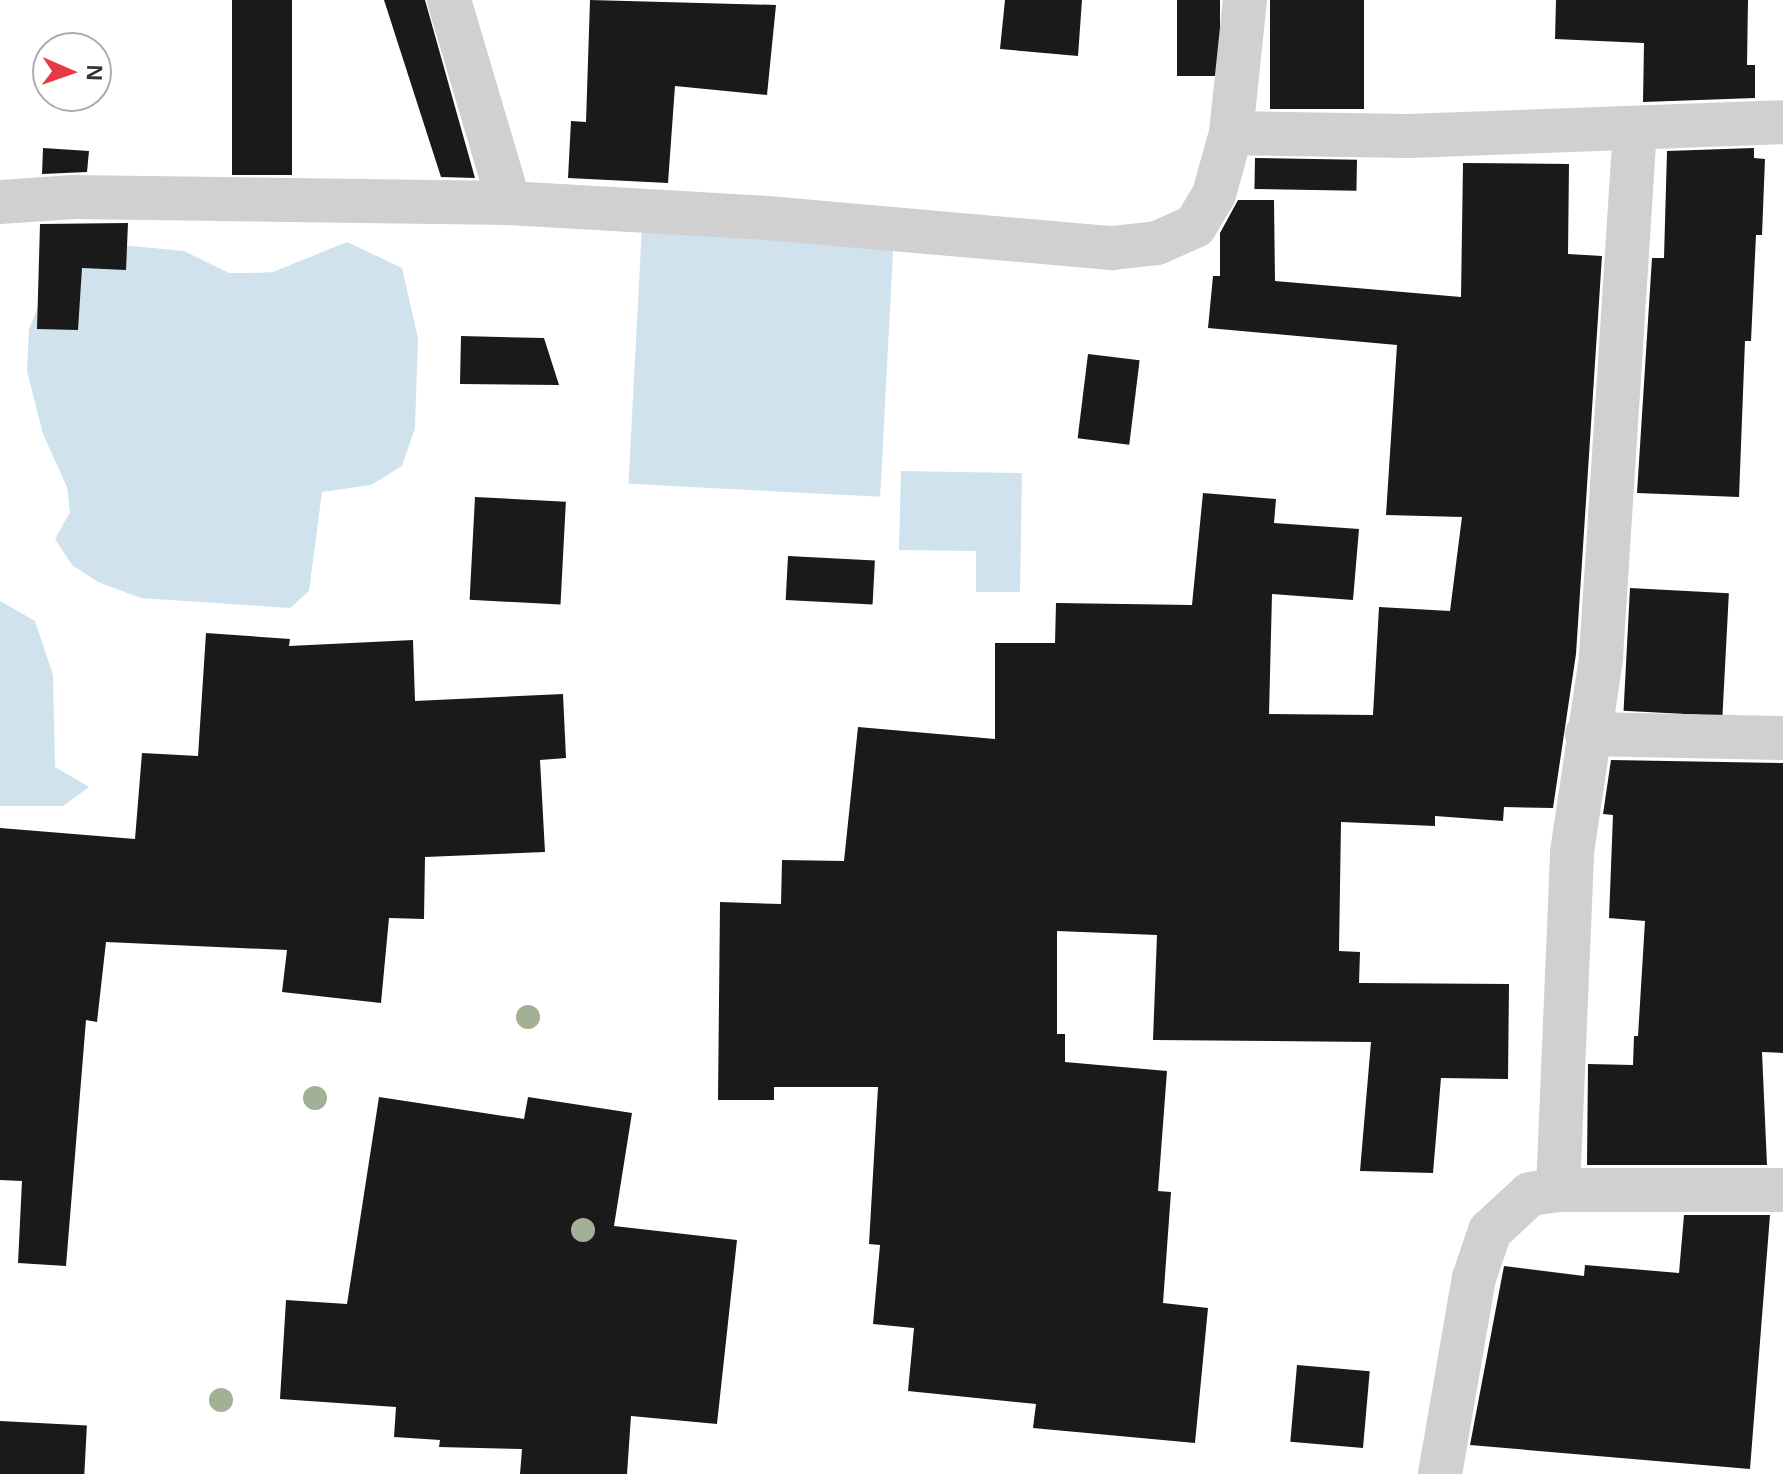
<!DOCTYPE html>
<style>
body{margin:0}
#map{position:relative;width:1783px;height:1474px;overflow:hidden;background:#fff;font-family:Helvetica,sans-serif}
div>[style]{position:absolute}
.water>*{inset:0;background:#cfe2ee;transform-origin:0 0}
.building>*{inset:0;background:#1a1a1a;transform-origin:0 0}
.street>*{height:44px;margin:-22px;padding:0 22px;transform-origin:22px;border-radius:22px;background:#d0d0d0}
.trees>*{width:24px;height:24px;margin:-12px;border-radius:50%;background:#a2b095}
span{translate:-50% -50%;white-space:nowrap;text-align:center;line-height:1.15;-webkit-text-stroke:8px #fff;paint-order:stroke}
.north{position:absolute;left:32px;top:32px;width:80px;height:80px;box-sizing:border-box;background:#fff;border:2px solid #adadad;border-radius:50%;rotate:92deg;font-size:22px;font-weight:700;line-height:32px;text-align:center;color:#333}
.north::after{content:'';display:block;margin:auto;width:28px;height:36px;background:#e63946;clip-path:polygon(50% 0,100% 100%,50% 72%,0 100%)}
</style>
<div id="map">
<div class="water">
<div style="left:642px;top:226px;width:252px;height:258px;rotate:3deg"></div>
<div style="clip-path:polygon(347px 242px,402px 268px,418px 338px,415px 428px,402px 466px,371px 485px,322px 492px,309px 591px,290px 608px,141px 598px,98px 582px,72px 565px,55px 539px,70px 512px,67px 487px,43px 434px,27px 371px,29px 329px,45px 290px,121px 245px,184px 251px,229px 273px,253px 273px,273px 272px)"></div>
<div style="clip-path:polygon(901px 471px,1022px 473px,1020px 592px,976px 592px,976px 551px,899px 550px)"></div>
<div style="clip-path:polygon(0 601px,35px 621px,53px 675px,55px 767px,89px 787px,63px 806px,0 806px)"></div>
</div>
<div class="building">
<div style="left:232px;top:0;width:60px;height:175px"></div>
<div style="clip-path:polygon(384px 0,425px 0,475px 178px,441px 177px)"></div>
<div style="clip-path:polygon(590px 0,776px 5px,767px 95px,675px 86px,668px 183px,568px 178px,571px 121px,586px 122px)"></div>
<div style="clip-path:polygon(1005px 0,1082px 0,1078px 56px,1000px 49px)"></div>
<div style="left:1177px;top:0;width:43px;height:76px"></div>
<div style="left:1270px;top:0;width:94px;height:109px"></div>
<div style="clip-path:polygon(1556px 0,1748px 0,1747px 65px,1755px 65px,1755px 98px,1643px 102px,1644px 43px,1555px 39px)"></div>
<div style="clip-path:polygon(43px 148px,89px 151px,87px 172px,42px 174px)"></div>
<div style="clip-path:polygon(1754px 148px,1754px 158px,1765px 159px,1762px 235px,1756px 235px,1751px 341px,1745px 341px,1739px 497px,1637px 493px,1652px 258px,1664px 258px,1667px 151px)"></div>
<div style="left:1255px;top:158px;width:102px;height:31px;rotate:1deg"></div>
<div style="clip-path:polygon(1463px 163px,1569px 164px,1568px 254px,1602px 256px,1576px 654px,1553px 808px,1504px 807px,1503px 821px,1435px 816px,1435px 826px,1341px 822px,1339px 951px,1360px 952px,1359px 983px,1509px 984px,1508px 1079px,1441px 1078px,1433px 1173px,1360px 1171px,1371px 1042px,1153px 1040px,1157px 935px,1057px 931px,1057px 1034px,1065px 1034px,1065px 1062px,1167px 1071px,1158px 1191px,1171px 1192px,1163px 1303px,1208px 1308px,1195px 1443px,1033px 1428px,1036px 1404px,908px 1391px,914px 1328px,873px 1324px,880px 1245px,869px 1244px,878px 1087px,774px 1087px,774px 1100px,718px 1100px,720px 902px,781px 904px,782px 860px,844px 861px,858px 727px,995px 739px,995px 643px,1055px 643px,1056px 603px,1192px 605px,1203px 493px,1276px 499px,1274px 523px,1359px 529px,1353px 600px,1272px 594px,1269px 714px,1373px 715px,1379px 607px,1450px 611px,1462px 517px,1386px 515px,1397px 345px,1208px 328px,1213px 276px,1220px 276px,1220px 233px,1238px 200px,1274px 200px,1275px 281px,1461px 297px)"></div>
<div style="clip-path:polygon(128px 223px,126px 270px,82px 268px,78px 330px,37px 329px,40px 224px)"></div>
<div style="clip-path:polygon(461px 336px,544px 338px,559px 385px,460px 384px)"></div>
<div style="left:1088px;top:354px;width:52px;height:85px;rotate:7deg"></div>
<div style="left:475px;top:497px;width:91px;height:103px;rotate:3deg"></div>
<div style="left:788px;top:556px;width:87px;height:44px;rotate:3deg"></div>
<div style="left:1630px;top:588px;width:99px;height:123px;rotate:3deg"></div>
<div style="clip-path:polygon(206px 633px,290px 639px,289px 646px,413px 640px,415px 701px,563px 694px,566px 758px,540px 760px,545px 852px,425px 857px,424px 919px,389px 918px,381px 1003px,282px 992px,287px 950px,106px 942px,97px 1022px,86px 1020px,66px 1266px,18px 1263px,22px 1181px,0 1180px,0 828px,135px 839px,142px 753px,198px 756px)"></div>
<div style="clip-path:polygon(1611px 760px,1783px 763px,1783px 1053px,1762px 1052px,1767px 1165px,1587px 1165px,1588px 1064px,1633px 1065px,1634px 1036px,1638px 1036px,1645px 921px,1609px 918px,1613px 815px,1603px 814px)"></div>
<div style="clip-path:polygon(379px 1097px,524px 1119px,528px 1097px,632px 1113px,614px 1226px,737px 1240px,717px 1424px,631px 1416px,627px 1474px,520px 1474px,522px 1449px,439px 1447px,440px 1440px,394px 1437px,396px 1407px,280px 1399px,286px 1300px,347px 1304px)"></div>
<div style="clip-path:polygon(1684px 1215px,1770px 1215px,1750px 1469px,1470px 1445px,1504px 1266px,1584px 1276px,1585px 1265px,1679px 1273px)"></div>
<div style="left:1297px;top:1365px;width:73px;height:77px;rotate:5deg"></div>
<div style="left:0;top:1421px;width:87px;height:53px;rotate:3deg"></div>
</div>
<div class="street">
<div style="left:449px;top:0;width:212px;rotate:73.5deg"></div>
<div style="left:1231px;top:133px;width:177px;rotate:1deg"></div>
<div style="left:1408px;top:136px;width:375px;rotate:-2.1deg"></div>
<div style="left:0;top:202px;width:74px;rotate:-3.9deg"></div>
<div style="left:74px;top:197px;width:435px;rotate:0.8deg"></div>
<div style="left:509px;top:203px;width:258px;rotate:3.3deg"></div>
<div style="left:767px;top:218px;width:346px;rotate:5deg"></div>
<div style="left:1112px;top:248px;width:45px;rotate:-6.3deg"></div>
<div style="left:1157px;top:243px;width:42px;rotate:-24.1deg"></div>
<div style="left:1195px;top:226px;width:37px;rotate:-59deg"></div>
<div style="left:1214px;top:194px;width:63px;rotate:-74.4deg"></div>
<div style="left:1231px;top:133px;width:134px;rotate:-84deg"></div>
<div style="left:1587px;top:734px;width:196px;rotate:1.2deg"></div>
<div style="left:1558px;top:1190px;width:225px"></div>
<div style="left:1440px;top:1474px;width:199px;rotate:-80.2deg"></div>
<div style="left:1474px;top:1278px;width:50px;rotate:-71.2deg"></div>
<div style="left:1490px;top:1231px;width:54px;rotate:-42.8deg"></div>
<div style="left:1530px;top:1194px;width:28px;rotate:-8deg"></div>
<div style="left:1558px;top:1190px;width:338px;rotate:-87.6deg"></div>
<div style="left:1572px;top:852px;width:197px;rotate:-81.5deg"></div>
<div style="left:1601px;top:657px;width:529px;rotate:-86.32deg"></div>
</div>
<div class="trees">
<div style="left:528px;top:1017px"></div>
<div style="left:315px;top:1098px"></div>
<div style="left:583px;top:1230px"></div>
<div style="left:221px;top:1400px"></div>
</div>
<div class="north">N</div>
</div>
